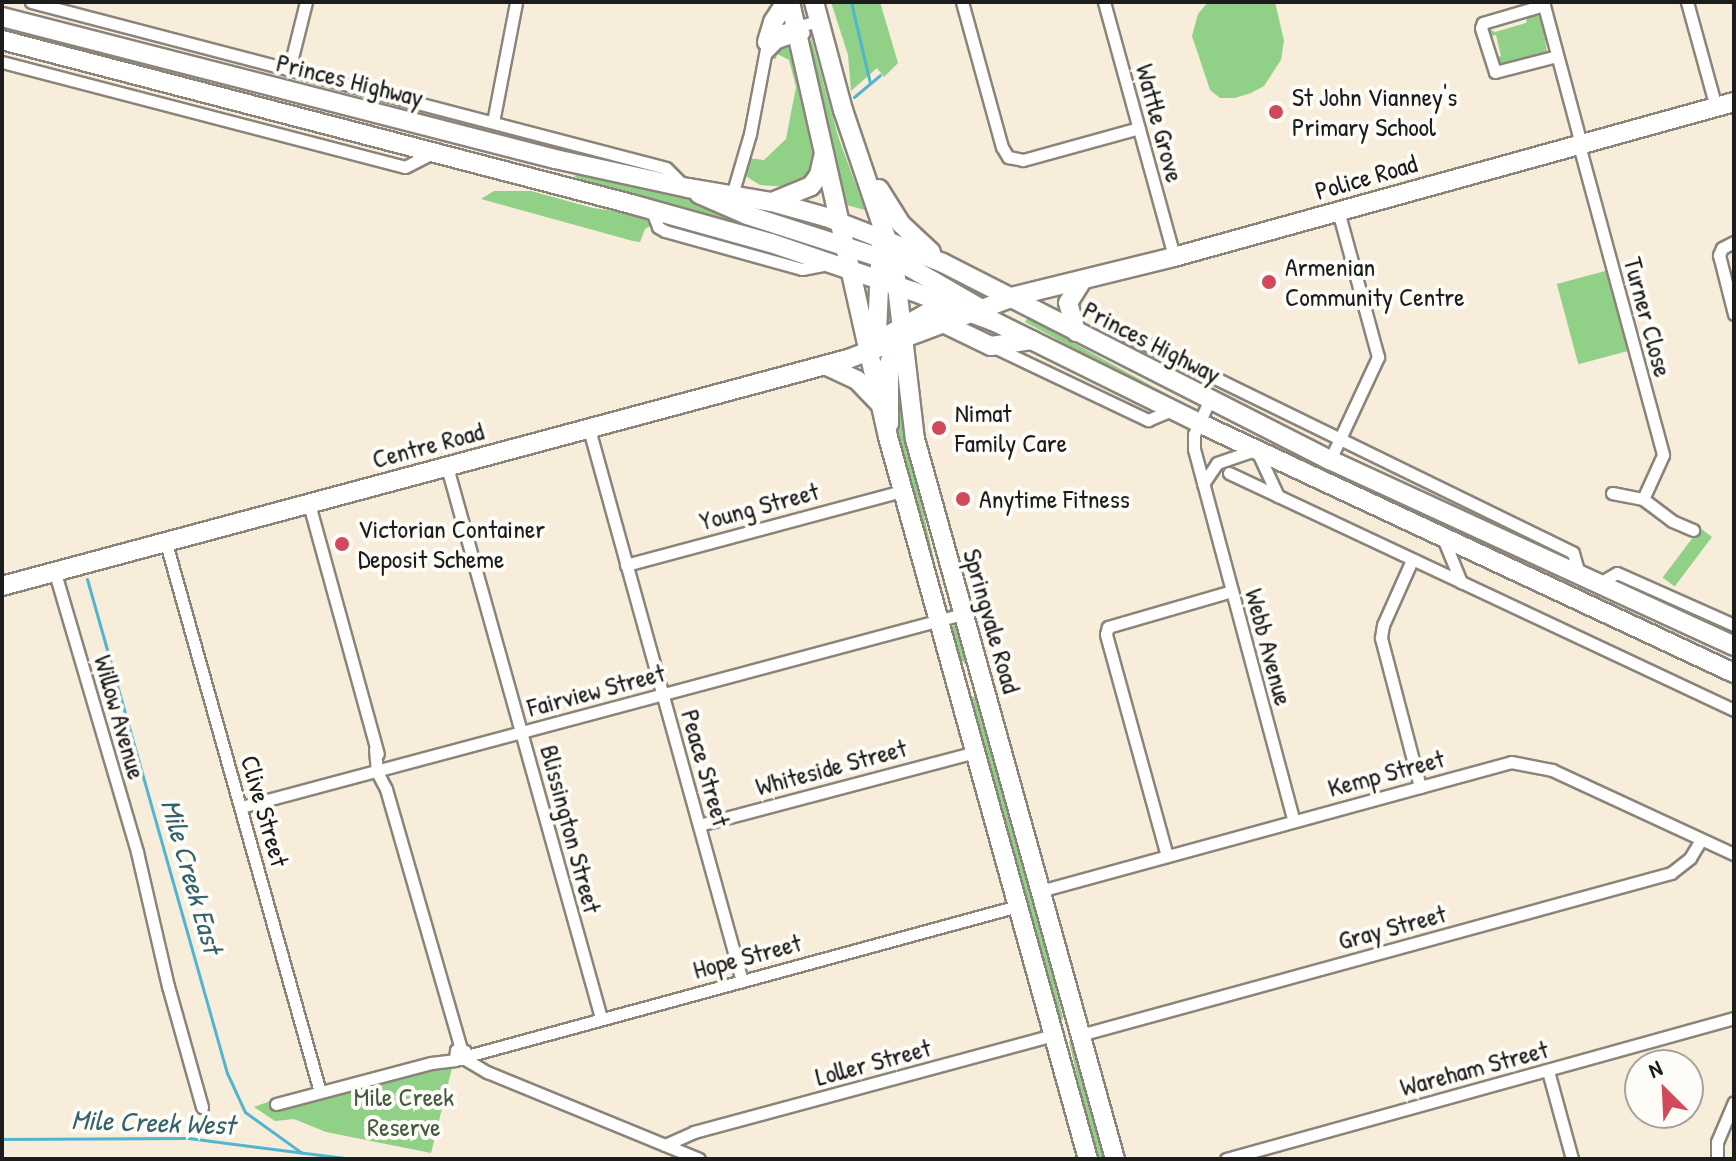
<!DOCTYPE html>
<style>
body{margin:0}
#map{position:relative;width:1736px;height:1161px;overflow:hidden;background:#f7edda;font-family:"Patrick Hand",sans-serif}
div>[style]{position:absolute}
.green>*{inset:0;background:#90d087;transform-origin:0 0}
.stream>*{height:3px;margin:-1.5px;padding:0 1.5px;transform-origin:1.5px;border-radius:1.5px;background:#50b5ce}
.roads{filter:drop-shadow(2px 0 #8a847b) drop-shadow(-2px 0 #8a847b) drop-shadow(0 2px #8a847b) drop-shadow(0 -2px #8a847b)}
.minor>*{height:11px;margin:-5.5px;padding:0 5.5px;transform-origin:5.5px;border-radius:5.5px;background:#fff}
.primary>*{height:18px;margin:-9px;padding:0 9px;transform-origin:9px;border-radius:9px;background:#fff}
.trunk>*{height:18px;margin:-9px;padding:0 9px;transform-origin:9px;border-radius:9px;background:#fff}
.dots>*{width:22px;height:22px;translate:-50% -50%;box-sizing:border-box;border:4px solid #fdfcf7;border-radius:50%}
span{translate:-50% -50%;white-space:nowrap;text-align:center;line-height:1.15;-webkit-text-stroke:8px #fdfcf7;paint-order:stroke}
.street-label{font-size:26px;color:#1c1c1c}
.poi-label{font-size:26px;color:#1c1c1c}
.left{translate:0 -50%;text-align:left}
.park-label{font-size:26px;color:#455b41}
.water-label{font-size:28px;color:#33616c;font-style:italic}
.frame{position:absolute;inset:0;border:4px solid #1c1c1c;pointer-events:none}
.north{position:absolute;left:1624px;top:1049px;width:80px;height:80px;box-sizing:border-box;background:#fdfcf7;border:2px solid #a3a29f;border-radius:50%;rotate:336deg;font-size:22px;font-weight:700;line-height:32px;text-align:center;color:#1c1c1c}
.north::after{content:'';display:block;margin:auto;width:28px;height:36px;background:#d1495b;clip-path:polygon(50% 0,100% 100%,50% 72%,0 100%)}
</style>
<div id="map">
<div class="green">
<div style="clip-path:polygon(831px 2px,880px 2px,898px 63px,884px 77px,877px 68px,851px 91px,848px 55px)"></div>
<div style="clip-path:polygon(1208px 2px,1275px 2px,1284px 41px,1281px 60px,1264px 86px,1251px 93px,1235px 98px,1220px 98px,1210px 90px,1192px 36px,1198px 14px)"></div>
<div style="clip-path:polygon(1535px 13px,1542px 19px,1547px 52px,1498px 64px,1494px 59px,1501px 56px,1496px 35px,1488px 37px,1488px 28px,1493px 24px,1491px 30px,1495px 32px,1526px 23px,1528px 14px)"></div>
<div style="clip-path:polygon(811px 37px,838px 136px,865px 210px,846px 205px,844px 198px,810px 50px)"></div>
<div style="clip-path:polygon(786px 45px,793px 52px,814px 163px,810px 180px,790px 187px,760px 185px,744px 175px,744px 170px,748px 158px,764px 160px,786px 139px,796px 87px,789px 60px,777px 54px,776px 59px,770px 58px,772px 50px)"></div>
<div style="clip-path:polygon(564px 150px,589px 153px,671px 174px,568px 153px)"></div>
<div style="clip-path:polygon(576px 172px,681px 197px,778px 232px,779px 236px,660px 204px,575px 177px)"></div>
<div style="clip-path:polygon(494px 191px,531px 191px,593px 208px,641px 215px,652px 225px,645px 229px,640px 242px,633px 241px,481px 199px)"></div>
<div style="left:1609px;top:270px;width:83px;height:54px;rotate:75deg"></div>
<div style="clip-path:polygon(1028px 318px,1181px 402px,1181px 406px,1025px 322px)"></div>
<div style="clip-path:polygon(897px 365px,906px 436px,945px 608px,895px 420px)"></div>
<div style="left:1700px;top:528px;width:15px;height:62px;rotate:37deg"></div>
<div style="clip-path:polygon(956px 624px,958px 625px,970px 666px,958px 659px,949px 629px)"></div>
<div style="clip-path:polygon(978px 695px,1030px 882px,1063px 1018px,1060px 1022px,996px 801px,972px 697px)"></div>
<div style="clip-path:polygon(1069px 1041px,1074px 1042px,1107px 1159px,1096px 1159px)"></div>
<div style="clip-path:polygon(453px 1064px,431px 1153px,326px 1132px,294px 1119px,275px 1121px,254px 1107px,270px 1101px,274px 1112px)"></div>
</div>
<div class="stream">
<div style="left:851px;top:2px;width:83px;rotate:76.8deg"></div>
<div style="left:854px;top:97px;width:34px;rotate:-40deg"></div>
<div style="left:87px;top:579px;width:513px;rotate:74.18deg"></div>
<div style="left:227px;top:1073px;width:43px;rotate:65.2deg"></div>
<div style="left:245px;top:1112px;width:70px;rotate:35.7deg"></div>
<div style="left:2px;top:1139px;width:186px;rotate:-0.3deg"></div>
<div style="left:188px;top:1138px;width:164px;rotate:7.3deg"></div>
</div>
<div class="roads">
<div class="minor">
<div style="left:31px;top:2px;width:656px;rotate:14.65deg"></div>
<div style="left:666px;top:168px;width:25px;rotate:45deg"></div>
<div style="left:962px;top:2px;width:150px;rotate:74.6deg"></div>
<div style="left:1002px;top:147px;width:12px;rotate:59deg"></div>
<div style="left:1008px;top:157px;width:15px;rotate:11deg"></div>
<div style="left:1023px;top:160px;width:120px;rotate:-15.4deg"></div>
<div style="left:1104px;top:2px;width:264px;rotate:74.6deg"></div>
<div style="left:1543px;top:2px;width:147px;rotate:75deg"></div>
<div style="left:1687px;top:2px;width:109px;rotate:74.6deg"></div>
<div style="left:1544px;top:5px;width:64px;rotate:163.6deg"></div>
<div style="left:1483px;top:23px;width:5px;rotate:112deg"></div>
<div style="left:1481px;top:28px;width:46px;rotate:72.3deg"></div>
<div style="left:1495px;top:72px;width:64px;rotate:-14.5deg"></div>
<div style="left:767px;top:52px;width:14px;rotate:-45deg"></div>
<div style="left:777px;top:42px;width:28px;rotate:-19deg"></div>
<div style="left:2px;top:62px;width:416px;rotate:14.6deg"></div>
<div style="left:405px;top:167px;width:31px;rotate:-27deg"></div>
<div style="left:289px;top:70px;width:70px;rotate:-76deg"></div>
<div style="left:493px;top:122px;width:122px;rotate:-79.1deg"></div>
<div style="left:1579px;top:145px;width:321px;rotate:74.8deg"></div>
<div style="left:1663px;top:455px;width:48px;rotate:114.4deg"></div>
<div style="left:1643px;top:499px;width:36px;rotate:37deg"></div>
<div style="left:1672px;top:521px;width:23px;rotate:23deg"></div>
<div style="left:732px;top:195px;width:64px;rotate:-73.6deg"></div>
<div style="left:750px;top:134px;width:97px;rotate:-79.3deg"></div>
<div style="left:768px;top:39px;width:13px;rotate:-39deg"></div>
<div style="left:778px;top:31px;width:42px;rotate:-13.7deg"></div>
<div style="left:652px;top:211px;width:17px;rotate:69deg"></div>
<div style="left:658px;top:227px;width:8px;rotate:30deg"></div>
<div style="left:665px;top:231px;width:142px;rotate:15.5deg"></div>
<div style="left:802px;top:269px;width:25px;rotate:-11deg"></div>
<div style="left:1734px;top:242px;width:13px;rotate:153deg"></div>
<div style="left:1722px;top:248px;width:8px;rotate:113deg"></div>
<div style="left:1719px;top:255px;width:61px;rotate:75.7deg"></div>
<div style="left:1127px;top:335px;width:496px;rotate:26deg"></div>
<div style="left:1573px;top:553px;width:25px;rotate:74deg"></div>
<div style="left:992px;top:346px;width:173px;rotate:25.4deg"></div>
<div style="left:1148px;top:420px;width:26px;rotate:-23deg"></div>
<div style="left:1209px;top:401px;width:36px;rotate:114deg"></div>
<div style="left:1194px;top:434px;width:15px;rotate:90deg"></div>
<div style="left:1194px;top:449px;width:385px;rotate:75deg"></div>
<div style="left:589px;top:429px;width:573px;rotate:74.51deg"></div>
<div style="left:1257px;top:451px;width:50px;rotate:65deg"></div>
<div style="left:1330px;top:460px;width:114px;rotate:-65deg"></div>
<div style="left:1378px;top:357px;width:151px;rotate:-105.3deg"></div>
<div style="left:447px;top:467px;width:572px;rotate:74.38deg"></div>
<div style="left:1229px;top:473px;width:558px;rotate:25.14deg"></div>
<div style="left:1203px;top:484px;width:25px;rotate:-56deg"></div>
<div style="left:1217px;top:463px;width:40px;rotate:-18.9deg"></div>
<div style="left:1612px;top:493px;width:32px;rotate:11deg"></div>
<div style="left:309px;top:504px;width:259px;rotate:74.6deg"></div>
<div style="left:1443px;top:538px;width:48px;rotate:67.8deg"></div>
<div style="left:166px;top:543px;width:570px;rotate:74.33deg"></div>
<div style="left:1412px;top:560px;width:71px;rotate:114deg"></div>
<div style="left:1383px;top:625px;width:13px;rotate:99deg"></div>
<div style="left:1381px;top:638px;width:154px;rotate:75.3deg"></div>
<div style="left:626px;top:565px;width:287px;rotate:-15deg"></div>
<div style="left:55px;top:573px;width:291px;rotate:73.6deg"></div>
<div style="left:137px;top:852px;width:138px;rotate:77deg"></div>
<div style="left:168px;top:986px;width:126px;rotate:74.3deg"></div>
<div style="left:1596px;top:585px;width:24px;rotate:-30deg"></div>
<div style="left:1617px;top:573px;width:128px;rotate:24deg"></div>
<div style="left:375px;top:749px;width:23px;rotate:85deg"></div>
<div style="left:377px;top:772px;width:19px;rotate:62deg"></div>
<div style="left:386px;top:789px;width:270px;rotate:73.9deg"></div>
<div style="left:241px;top:807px;width:747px;rotate:-14.97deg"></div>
<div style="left:699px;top:825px;width:285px;rotate:-14.8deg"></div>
<div style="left:1167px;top:856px;width:230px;rotate:-105.4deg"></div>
<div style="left:1106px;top:634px;width:7px;rotate:-74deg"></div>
<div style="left:1108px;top:627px;width:129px;rotate:-16.2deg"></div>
<div style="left:1040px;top:891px;width:488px;rotate:-15.3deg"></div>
<div style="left:1511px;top:762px;width:42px;rotate:11deg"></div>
<div style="left:1552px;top:770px;width:200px;rotate:24.8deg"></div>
<div style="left:1080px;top:1035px;width:613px;rotate:-15.33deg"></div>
<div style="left:1671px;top:873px;width:24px;rotate:-38deg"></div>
<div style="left:1690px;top:858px;width:21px;rotate:-59deg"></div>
<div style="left:465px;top:1051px;width:9px;rotate:-174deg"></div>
<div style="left:456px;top:1050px;width:9px;rotate:96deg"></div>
<div style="left:455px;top:1059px;width:10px"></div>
<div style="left:465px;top:1059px;width:26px;rotate:31deg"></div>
<div style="left:487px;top:1072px;width:229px;rotate:22.3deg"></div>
<div style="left:467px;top:1056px;width:571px;rotate:-15.23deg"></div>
<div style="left:1548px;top:1071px;width:91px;rotate:74.7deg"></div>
<div style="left:276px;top:1104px;width:160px;rotate:-14.8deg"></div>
<div style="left:431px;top:1063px;width:25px;rotate:-7deg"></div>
<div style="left:665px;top:1145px;width:32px;rotate:-24deg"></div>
<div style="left:694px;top:1132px;width:372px;rotate:-15.1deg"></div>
<div style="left:1226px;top:1159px;width:527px;rotate:-15.51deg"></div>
<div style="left:1717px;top:1159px;width:17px;rotate:-90deg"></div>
<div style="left:1717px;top:1142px;width:43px;rotate:-67deg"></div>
</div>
<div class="primary">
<div style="left:1003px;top:299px;width:176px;rotate:-13.8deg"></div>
<div style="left:1174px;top:257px;width:581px;rotate:-15.47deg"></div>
<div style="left:945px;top:324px;width:51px;rotate:25.6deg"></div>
<div style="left:991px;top:346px;width:41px;rotate:-8.3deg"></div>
<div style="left:1076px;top:332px;width:30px;rotate:-105deg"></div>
<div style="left:1068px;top:303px;width:26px;rotate:-58deg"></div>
<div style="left:890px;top:334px;width:45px;rotate:-29.4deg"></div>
<div style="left:929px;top:312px;width:30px;rotate:-14deg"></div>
<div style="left:868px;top:352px;width:21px;rotate:-65deg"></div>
<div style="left:877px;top:333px;width:91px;rotate:-87.5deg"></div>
<div style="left:825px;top:365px;width:35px;rotate:25deg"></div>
<div style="left:857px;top:380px;width:35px;rotate:46deg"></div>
<div style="left:889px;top:424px;width:60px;rotate:-90deg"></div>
<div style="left:889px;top:364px;width:30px;rotate:-73deg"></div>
<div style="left:2px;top:586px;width:876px;rotate:-15.02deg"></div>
<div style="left:848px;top:359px;width:174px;rotate:-20.5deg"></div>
</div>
<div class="trunk">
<div style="left:790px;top:2px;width:446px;rotate:77.3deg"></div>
<div style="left:888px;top:437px;width:749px;rotate:74.52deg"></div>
<div style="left:814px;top:2px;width:112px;rotate:75deg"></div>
<div style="left:843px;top:110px;width:159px;rotate:71.3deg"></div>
<div style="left:894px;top:261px;width:179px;rotate:83.3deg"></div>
<div style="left:915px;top:439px;width:747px;rotate:74.48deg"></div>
<div style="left:2px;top:17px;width:571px;rotate:14.4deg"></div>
<div style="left:555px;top:159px;width:136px;rotate:12.3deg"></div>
<div style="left:688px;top:188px;width:85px;rotate:9.5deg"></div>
<div style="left:772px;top:202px;width:56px;rotate:15.5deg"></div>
<div style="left:826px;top:217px;width:126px;rotate:21.5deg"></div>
<div style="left:943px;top:263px;width:434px;rotate:27deg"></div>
<div style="left:1330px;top:460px;width:445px;rotate:24.7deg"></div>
<div style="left:2px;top:40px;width:650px;rotate:14.61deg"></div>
<div style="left:631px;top:204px;width:145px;rotate:15.6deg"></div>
<div style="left:771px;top:243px;width:149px;rotate:18.8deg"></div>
<div style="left:912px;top:291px;width:89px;rotate:20.5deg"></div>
<div style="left:995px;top:322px;width:228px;rotate:26.3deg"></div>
<div style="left:1199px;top:423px;width:591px;rotate:25.05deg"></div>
<div style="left:767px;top:42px;width:21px;rotate:-73deg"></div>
<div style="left:773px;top:22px;width:24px;rotate:-57deg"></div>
<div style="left:879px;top:189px;width:41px;rotate:57.8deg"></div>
<div style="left:901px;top:224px;width:41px;rotate:43deg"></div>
<div style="left:699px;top:194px;width:52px;rotate:23.6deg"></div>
<div style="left:747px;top:215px;width:170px;rotate:17.8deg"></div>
<div style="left:909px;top:267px;width:88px;rotate:30.1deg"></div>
<div style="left:772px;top:202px;width:42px;rotate:-22.3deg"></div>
<div style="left:811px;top:186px;width:14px;rotate:-54deg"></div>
<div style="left:819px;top:175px;width:22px;rotate:-77deg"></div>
</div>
</div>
<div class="dots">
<div style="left:1276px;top:112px;background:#d1495b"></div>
<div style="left:1269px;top:282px;background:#d1495b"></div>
<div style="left:939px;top:428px;background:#d1495b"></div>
<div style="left:963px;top:499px;background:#d1495b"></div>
<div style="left:342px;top:544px;background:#d1495b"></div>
</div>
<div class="street-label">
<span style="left:350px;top:80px;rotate:14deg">Princes Highway</span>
<span style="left:1160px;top:123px;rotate:75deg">Wattle Grove</span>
<span style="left:1366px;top:177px;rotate:-16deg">Police Road</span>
<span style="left:1648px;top:317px;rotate:75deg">Turner Close</span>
<span style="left:1152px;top:342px;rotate:27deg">Princes Highway</span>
<span style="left:428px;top:445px;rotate:-15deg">Centre Road</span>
<span style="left:759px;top:506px;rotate:-15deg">Young Street</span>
<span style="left:992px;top:621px;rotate:74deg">Springvale Road</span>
<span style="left:1269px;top:647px;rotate:75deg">Webb Avenue</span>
<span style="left:596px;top:690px;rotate:-15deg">Fairview Street</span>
<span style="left:120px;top:717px;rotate:74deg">Willow Avenue</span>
<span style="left:831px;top:767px;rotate:-15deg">Whiteside Street</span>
<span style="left:706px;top:768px;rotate:74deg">Peace Street</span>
<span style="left:1386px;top:773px;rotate:-15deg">Kemp Street</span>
<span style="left:265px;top:811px;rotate:74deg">Clive Street</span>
<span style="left:571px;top:829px;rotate:75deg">Blissington Street</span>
<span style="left:1392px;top:927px;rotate:-15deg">Gray Street</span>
<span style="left:747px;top:956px;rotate:-15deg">Hope Street</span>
<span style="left:873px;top:1062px;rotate:-15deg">Loller Street</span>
<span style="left:1474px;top:1068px;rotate:-15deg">Wareham Street</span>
</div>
<div class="poi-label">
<span class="left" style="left:1292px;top:112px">St John Vianney's<br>Primary School</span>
<span class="left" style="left:1285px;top:282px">Armenian<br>Community Centre</span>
<span class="left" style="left:955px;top:428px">Nimat<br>Family Care</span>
<span class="left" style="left:979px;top:499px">Anytime Fitness</span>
<span class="left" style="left:358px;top:544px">Victorian Container<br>Deposit Scheme</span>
</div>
<div class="park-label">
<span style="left:404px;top:1112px">Mile Creek<br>Reserve</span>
</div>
<div class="water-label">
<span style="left:192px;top:876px;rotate:74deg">Mile Creek East</span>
<span style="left:153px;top:1122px;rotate:2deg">Mile Creek West</span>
</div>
<div class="frame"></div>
<div class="north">N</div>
</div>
